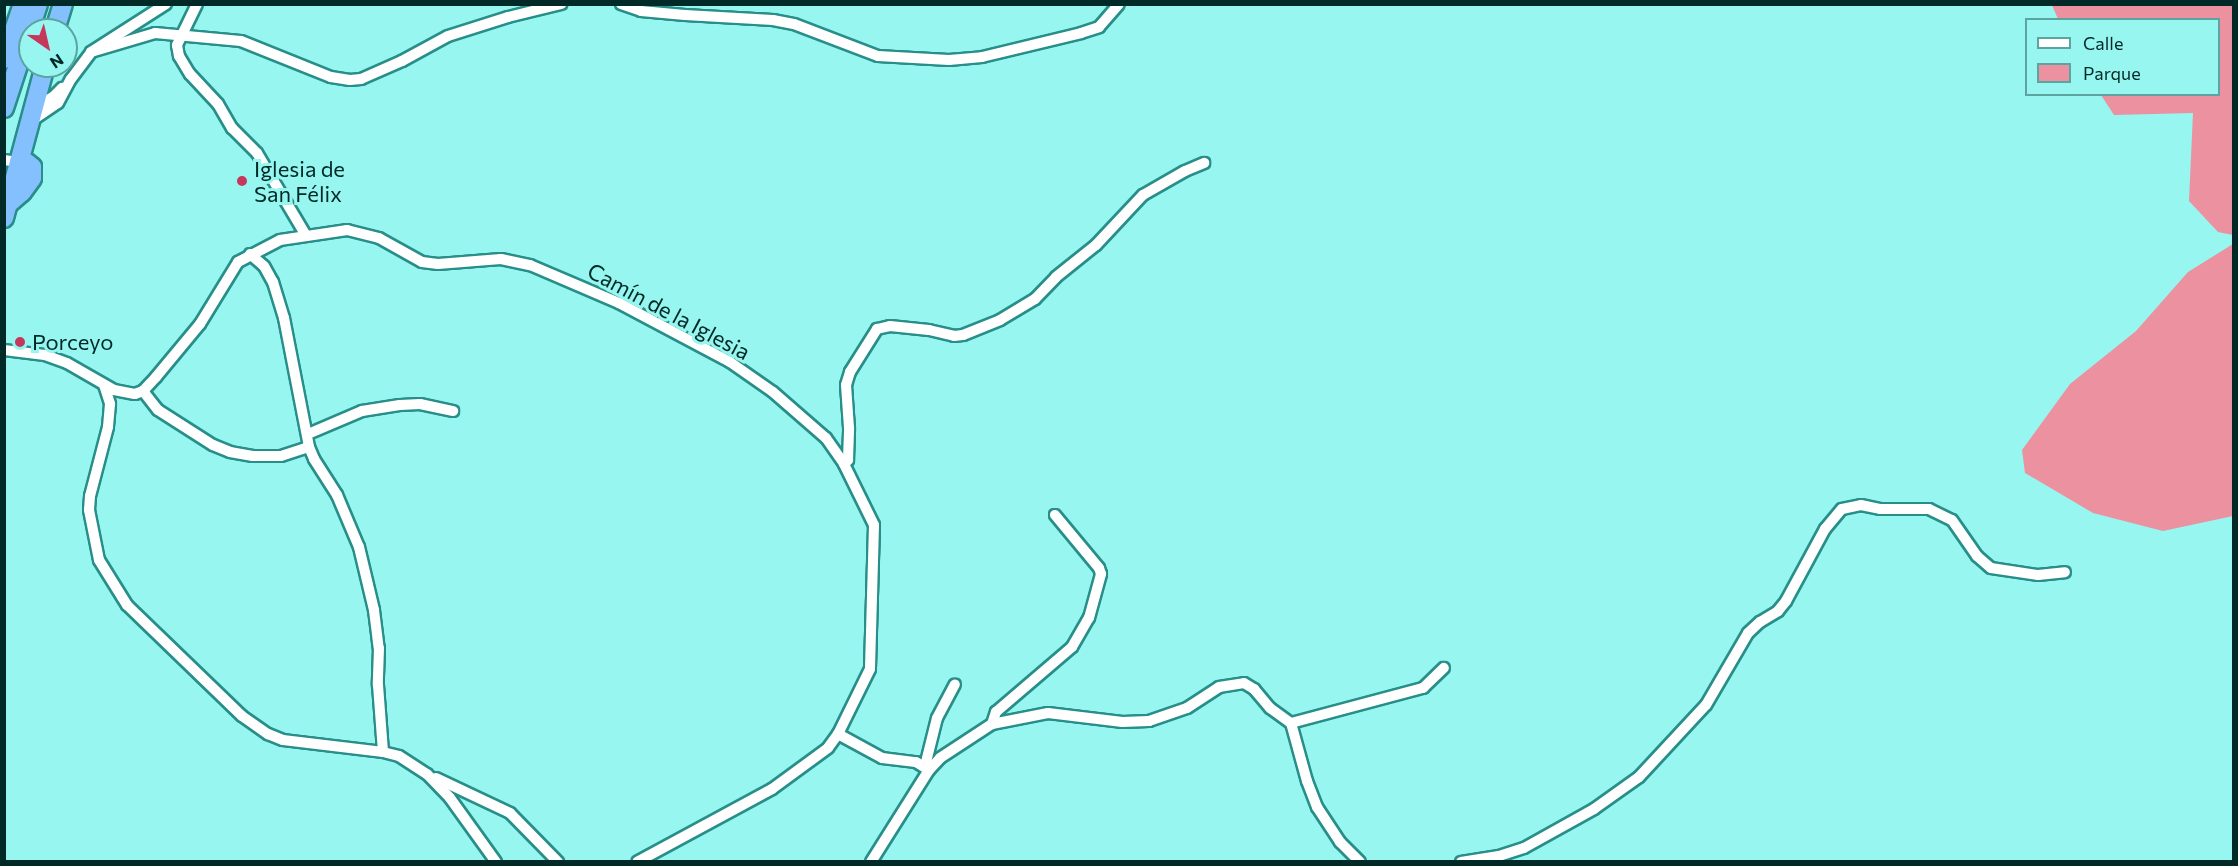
<!DOCTYPE html>
<meta charset="utf-8">
<style>
body{margin:0}
#map{position:relative;width:2238px;height:866px;overflow:hidden;background:#97f6ef;font-family:Commissioner,sans-serif}
div>[style]{position:absolute}
.green>*{inset:0;background:#eb919f}
.roads{filter:drop-shadow(2px 0 #288e89) drop-shadow(-2px 0 #288e89) drop-shadow(0 2px #288e89) drop-shadow(0 -2px #288e89)}
.street>*{height:10px;margin:-5px;padding:0 5px;transform-origin:5px;border-radius:5px;background:#fff}
.highway>*{height:18px;margin:-9px;padding:0 9px;transform-origin:9px;border-radius:9px;background:#84c0fe}
.dots>*{width:16px;height:16px;translate:-50% -50%;box-sizing:border-box;border:3px solid #97f6ef;border-radius:50%}
span{translate:-50% -50%;white-space:nowrap;text-align:center;line-height:1.15;-webkit-text-stroke:6px #97f6ef;paint-order:stroke}
.poi-label{font-size:22px;color:#002927}
.left{translate:0 -50%;text-align:left}
.street-label{font-size:22px;color:#002927}
.frame{position:absolute;inset:0;border:6px solid #002927;pointer-events:none}
.legend{position:absolute;left:2025px;top:18px;width:195px;height:78px;box-sizing:border-box;background:#97f6ef;border:2px solid #5ba49f;margin:0;padding:8px 10px;list-style:none;font-size:18px;color:#002927}
.legend li{display:flex;align-items:center;gap:12px;height:30px}
.legend b{width:30px;border:2px solid #5ba49f}
.north{position:absolute;left:18px;top:18px;width:60px;height:60px;box-sizing:border-box;background:#97f6ef;border:2px solid #5ba49f;border-radius:50%;rotate:146deg;font-size:16px;font-weight:700;line-height:24px;text-align:center;color:#002927}
.north::after{content:'';display:block;margin:auto;width:21px;height:27px;background:#c6375c;clip-path:polygon(50% 0,100% 100%,50% 72%,0 100%)}
</style>
<div id="map">
<div class="green">
<div style="clip-path:polygon(2052px 5px,2233px 5px,2233px 235px,2218px 232px,2189px 201px,2193px 113px,2114px 115px,2101px 95px,2218px 94px,2218px 20px,2058px 19px)"></div>
<div style="clip-path:polygon(2233px 244px,2233px 516px,2163px 531px,2093px 513px,2025px 473px,2022px 450px,2070px 384px,2136px 331px,2188px 272px)"></div>
</div>
<div class="roads">
<div class="street">
<div style="left:197px;top:4px;width:46px;rotate:116deg"></div>
<div style="left:177px;top:45px;width:11px;rotate:80deg"></div>
<div style="left:179px;top:56px;width:21px;rotate:59deg"></div>
<div style="left:190px;top:74px;width:41px;rotate:47deg"></div>
<div style="left:218px;top:104px;width:28px;rotate:60deg"></div>
<div style="left:232px;top:128px;width:35px;rotate:45deg"></div>
<div style="left:257px;top:153px;width:94px;rotate:59.3deg"></div>
<div style="left:621px;top:4px;width:21px;rotate:19deg"></div>
<div style="left:641px;top:11px;width:44px;rotate:5.2deg"></div>
<div style="left:685px;top:15px;width:88px;rotate:3.3deg"></div>
<div style="left:773px;top:20px;width:21px;rotate:11deg"></div>
<div style="left:794px;top:24px;width:90px;rotate:20.9deg"></div>
<div style="left:878px;top:56px;width:71px;rotate:3.2deg"></div>
<div style="left:949px;top:60px;width:33px;rotate:-5deg"></div>
<div style="left:982px;top:57px;width:102px;rotate:-13.6deg"></div>
<div style="left:1081px;top:33px;width:19px;rotate:-18deg"></div>
<div style="left:1099px;top:27px;width:30px;rotate:-49deg"></div>
<div style="left:91px;top:52px;width:67px;rotate:-16.5deg"></div>
<div style="left:155px;top:33px;width:86px;rotate:5.3deg"></div>
<div style="left:241px;top:41px;width:97px;rotate:21.8deg"></div>
<div style="left:331px;top:77px;width:19px;rotate:9deg"></div>
<div style="left:350px;top:80px;width:11px;rotate:-5deg"></div>
<div style="left:361px;top:79px;width:45px;rotate:-23.7deg"></div>
<div style="left:402px;top:61px;width:52px;rotate:-28.5deg"></div>
<div style="left:448px;top:36px;width:63px;rotate:-17.6deg"></div>
<div style="left:508px;top:17px;width:55px;rotate:-13.8deg"></div>
<div style="left:34px;top:103px;width:7px"></div>
<div style="left:41px;top:103px;width:13px;rotate:-27deg"></div>
<div style="left:53px;top:97px;width:13px;rotate:-45deg"></div>
<div style="left:31px;top:121px;width:32px;rotate:-34deg"></div>
<div style="left:58px;top:103px;width:27px;rotate:-62deg"></div>
<div style="left:71px;top:79px;width:34px;rotate:-53deg"></div>
<div style="left:91px;top:52px;width:89px;rotate:-32.6deg"></div>
<div style="left:4px;top:160px;width:15px;rotate:8deg"></div>
<div style="left:250px;top:254px;width:18px;rotate:41deg"></div>
<div style="left:264px;top:266px;width:18px;rotate:61deg"></div>
<div style="left:273px;top:282px;width:38px;rotate:73deg"></div>
<div style="left:284px;top:318px;width:131px;rotate:79deg"></div>
<div style="left:309px;top:447px;width:13px;rotate:67deg"></div>
<div style="left:314px;top:459px;width:43px;rotate:57.4deg"></div>
<div style="left:337px;top:495px;width:56px;rotate:67.1deg"></div>
<div style="left:359px;top:547px;width:65px;rotate:76.6deg"></div>
<div style="left:374px;top:610px;width:38px;rotate:83deg"></div>
<div style="left:379px;top:648px;width:37px;rotate:92deg"></div>
<div style="left:378px;top:685px;width:67px;rotate:85.7deg"></div>
<div style="left:4px;top:350px;width:41px;rotate:7deg"></div>
<div style="left:45px;top:355px;width:23px;rotate:20deg"></div>
<div style="left:67px;top:363px;width:54px;rotate:29.9deg"></div>
<div style="left:114px;top:390px;width:21px;rotate:11deg"></div>
<div style="left:135px;top:394px;width:9px;rotate:-21deg"></div>
<div style="left:143px;top:391px;width:19px;rotate:-47deg"></div>
<div style="left:156px;top:377px;width:69px;rotate:-50.3deg"></div>
<div style="left:200px;top:324px;width:73px;rotate:-58.5deg"></div>
<div style="left:238px;top:262px;width:47px;rotate:-27.6deg"></div>
<div style="left:280px;top:240px;width:68px;rotate:-8.5deg"></div>
<div style="left:347px;top:230px;width:33px;rotate:14deg"></div>
<div style="left:379px;top:238px;width:49px;rotate:29.2deg"></div>
<div style="left:422px;top:262px;width:16px;rotate:7deg"></div>
<div style="left:438px;top:264px;width:63px;rotate:-4.5deg"></div>
<div style="left:501px;top:259px;width:30px;rotate:12deg"></div>
<div style="left:530px;top:265px;width:97px;rotate:23.1deg"></div>
<div style="left:619px;top:303px;width:126px;rotate:28deg"></div>
<div style="left:730px;top:362px;width:52px;rotate:34.9deg"></div>
<div style="left:773px;top:392px;width:70px;rotate:41deg"></div>
<div style="left:826px;top:438px;width:32px;rotate:55deg"></div>
<div style="left:844px;top:464px;width:68px;rotate:63.8deg"></div>
<div style="left:874px;top:525px;width:144px;rotate:91.6deg"></div>
<div style="left:870px;top:669px;width:72px;rotate:116.2deg"></div>
<div style="left:838px;top:734px;width:17px;rotate:126deg"></div>
<div style="left:828px;top:748px;width:69px;rotate:143.8deg"></div>
<div style="left:772px;top:789px;width:153px;rotate:151.6deg"></div>
<div style="left:104px;top:385px;width:20px;rotate:72deg"></div>
<div style="left:110px;top:404px;width:23px;rotate:95deg"></div>
<div style="left:108px;top:427px;width:71px;rotate:104.6deg"></div>
<div style="left:90px;top:496px;width:14px;rotate:94deg"></div>
<div style="left:89px;top:510px;width:51px;rotate:78.7deg"></div>
<div style="left:99px;top:560px;width:53px;rotate:58.1deg"></div>
<div style="left:127px;top:605px;width:160px;rotate:44deg"></div>
<div style="left:242px;top:716px;width:32px;rotate:35deg"></div>
<div style="left:268px;top:734px;width:16px;rotate:22deg"></div>
<div style="left:283px;top:740px;width:101px;rotate:6.8deg"></div>
<div style="left:383px;top:752px;width:16px;rotate:14deg"></div>
<div style="left:399px;top:756px;width:33px;rotate:33deg"></div>
<div style="left:427px;top:774px;width:33px;rotate:46deg"></div>
<div style="left:450px;top:798px;width:79px;rotate:54.3deg"></div>
<div style="left:143px;top:391px;width:24px;rotate:52deg"></div>
<div style="left:158px;top:410px;width:65px;rotate:32.5deg"></div>
<div style="left:213px;top:445px;width:18px;rotate:22deg"></div>
<div style="left:230px;top:452px;width:23px;rotate:10deg"></div>
<div style="left:253px;top:456px;width:28px"></div>
<div style="left:281px;top:456px;width:29px;rotate:-18deg"></div>
<div style="left:308px;top:434px;width:59px;rotate:-23.1deg"></div>
<div style="left:362px;top:411px;width:38px;rotate:-9deg"></div>
<div style="left:400px;top:405px;width:20px;rotate:-3deg"></div>
<div style="left:420px;top:404px;width:34px;rotate:12deg"></div>
<div style="left:844px;top:464px;width:6px;rotate:-45deg"></div>
<div style="left:848px;top:460px;width:32px;rotate:-88deg"></div>
<div style="left:849px;top:428px;width:43px;rotate:-94deg"></div>
<div style="left:846px;top:385px;width:14px;rotate:-73deg"></div>
<div style="left:850px;top:372px;width:51px;rotate:-57.9deg"></div>
<div style="left:877px;top:329px;width:13px;rotate:-13deg"></div>
<div style="left:890px;top:326px;width:39px;rotate:6deg"></div>
<div style="left:929px;top:330px;width:26px;rotate:13deg"></div>
<div style="left:954px;top:336px;width:9px;rotate:-6deg"></div>
<div style="left:963px;top:335px;width:40px;rotate:-22deg"></div>
<div style="left:1000px;top:320px;width:41px;rotate:-31deg"></div>
<div style="left:1035px;top:299px;width:30px;rotate:-46deg"></div>
<div style="left:1056px;top:277px;width:51px;rotate:-38.7deg"></div>
<div style="left:1096px;top:245px;width:69px;rotate:-46.8deg"></div>
<div style="left:1143px;top:195px;width:48px;rotate:-29.7deg"></div>
<div style="left:1185px;top:171px;width:21px;rotate:-23deg"></div>
<div style="left:1291px;top:723px;width:137px;rotate:-14.9deg"></div>
<div style="left:1423px;top:688px;width:29px;rotate:-44deg"></div>
<div style="left:992px;top:724px;width:13px;rotate:-72deg"></div>
<div style="left:996px;top:712px;width:100px;rotate:-40.5deg"></div>
<div style="left:1072px;top:647px;width:34px;rotate:-60deg"></div>
<div style="left:1089px;top:618px;width:46px;rotate:-74.7deg"></div>
<div style="left:1101px;top:574px;width:6px;rotate:-108deg"></div>
<div style="left:1099px;top:568px;width:69px;rotate:-129.7deg"></div>
<div style="left:838px;top:734px;width:50px;rotate:28.6deg"></div>
<div style="left:882px;top:758px;width:34px;rotate:7deg"></div>
<div style="left:916px;top:762px;width:15px;rotate:32deg"></div>
<div style="left:925px;top:766px;width:49px;rotate:-76deg"></div>
<div style="left:937px;top:718px;width:38px;rotate:-62deg"></div>
<div style="left:436px;top:778px;width:82px;rotate:25.3deg"></div>
<div style="left:510px;top:813px;width:69px;rotate:45.6deg"></div>
<div style="left:871px;top:862px;width:109px;rotate:-57.8deg"></div>
<div style="left:929px;top:770px;width:16px;rotate:-47deg"></div>
<div style="left:940px;top:758px;width:62px;rotate:-33.2deg"></div>
<div style="left:992px;top:724px;width:57px;rotate:-11.1deg"></div>
<div style="left:1048px;top:713px;width:75px;rotate:6.9deg"></div>
<div style="left:1122px;top:722px;width:27px;rotate:-2deg"></div>
<div style="left:1149px;top:721px;width:40px;rotate:-18.9deg"></div>
<div style="left:1187px;top:708px;width:38px;rotate:-33deg"></div>
<div style="left:1219px;top:687px;width:25px;rotate:-9deg"></div>
<div style="left:1244px;top:683px;width:12px;rotate:31deg"></div>
<div style="left:1254px;top:689px;width:25px;rotate:50deg"></div>
<div style="left:1270px;top:708px;width:26px;rotate:36deg"></div>
<div style="left:1291px;top:723px;width:60px;rotate:74.6deg"></div>
<div style="left:1307px;top:781px;width:28px;rotate:69deg"></div>
<div style="left:1317px;top:807px;width:42px;rotate:56.7deg"></div>
<div style="left:1340px;top:842px;width:28px;rotate:45deg"></div>
<div style="left:1461px;top:862px;width:38px;rotate:-9deg"></div>
<div style="left:1499px;top:856px;width:26px;rotate:-18deg"></div>
<div style="left:1524px;top:848px;width:80px;rotate:-29.1deg"></div>
<div style="left:1594px;top:809px;width:55px;rotate:-35.4deg"></div>
<div style="left:1639px;top:777px;width:98px;rotate:-47.1deg"></div>
<div style="left:1706px;top:705px;width:83px;rotate:-59.7deg"></div>
<div style="left:1748px;top:633px;width:16px;rotate:-43deg"></div>
<div style="left:1760px;top:622px;width:21px;rotate:-31deg"></div>
<div style="left:1778px;top:611px;width:13px;rotate:-51deg"></div>
<div style="left:1786px;top:601px;width:82px;rotate:-61.6deg"></div>
<div style="left:1825px;top:529px;width:26px;rotate:-50deg"></div>
<div style="left:1842px;top:509px;width:19px;rotate:-12deg"></div>
<div style="left:1861px;top:505px;width:19px;rotate:12deg"></div>
<div style="left:1880px;top:509px;width:49px"></div>
<div style="left:1929px;top:509px;width:25px;rotate:26deg"></div>
<div style="left:1952px;top:520px;width:44px;rotate:55.2deg"></div>
<div style="left:1977px;top:556px;width:18px;rotate:41deg"></div>
<div style="left:1991px;top:568px;width:48px;rotate:8.5deg"></div>
<div style="left:2038px;top:575px;width:27px;rotate:-6deg"></div>
</div>
<div class="highway">
<div style="left:55px;top:30px;width:27px;rotate:-73deg"></div>
<div style="left:4px;top:59px;width:58px;rotate:-70.9deg"></div>
<div style="left:4px;top:108px;width:109px;rotate:-71.9deg"></div>
<div style="left:8px;top:204px;width:18px;rotate:-41deg"></div>
<div style="left:22px;top:192px;width:17px;rotate:-54deg"></div>
<div style="left:32px;top:178px;width:11px;rotate:-90deg"></div>
<div style="left:32px;top:167px;width:6px;rotate:-141deg"></div>
<div style="left:27px;top:163px;width:8px;rotate:-173deg"></div>
<div style="left:4px;top:218px;width:157px;rotate:-74.9deg"></div>
</div>
</div>
<div class="dots">
<div style="left:242px;top:181px;background:#c6375c"></div>
<div style="left:20px;top:342px;background:#c6375c"></div>
</div>
<div class="poi-label">
<span class="left" style="left:254px;top:181px">Iglesia de<br>San Félix</span>
<span class="left" style="left:32px;top:342px">Porceyo</span>
</div>
<div class="street-label">
<span style="left:669px;top:311px;rotate:28deg">Camín de la Iglesia</span>
</div>
<div class="frame"></div>
<ul class="legend">
<li><b style="height:8px;background:#fff"></b>Calle</li>
<li><b style="height:16px;background:#eb919f"></b>Parque</li>
</ul>
<div class="north">N</div>
</div>
